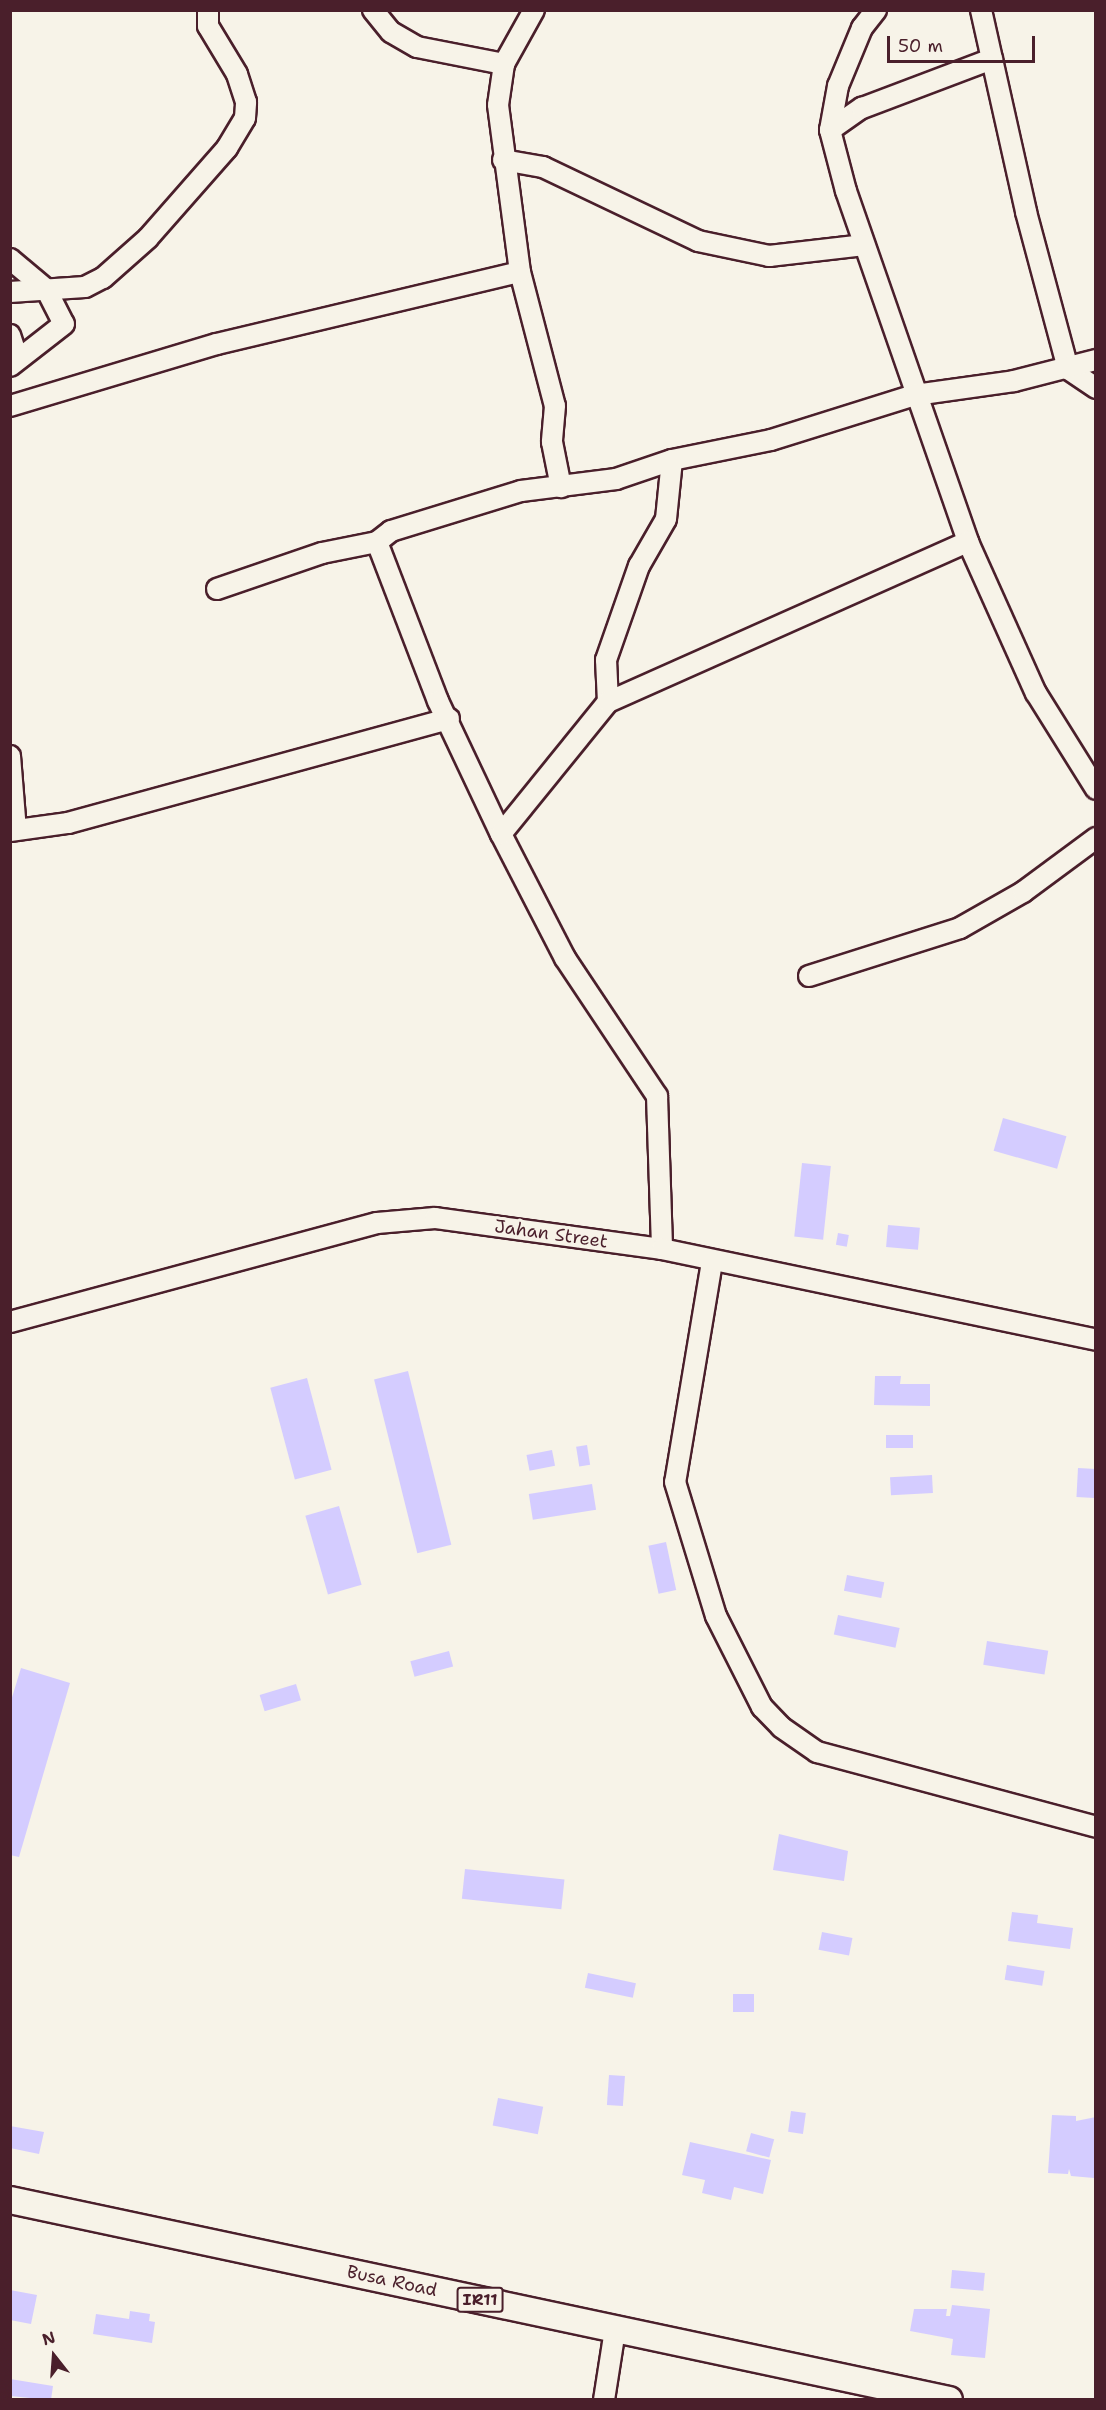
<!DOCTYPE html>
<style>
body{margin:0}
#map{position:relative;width:1106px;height:2410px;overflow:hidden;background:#f7f3e8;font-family:"Shantell Sans",sans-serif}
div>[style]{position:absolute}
.building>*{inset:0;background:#d4ccff;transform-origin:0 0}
.roads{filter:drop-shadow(2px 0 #4a1f2b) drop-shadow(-2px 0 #4a1f2b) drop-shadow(0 2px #4a1f2b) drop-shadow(0 -2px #4a1f2b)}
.minor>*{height:20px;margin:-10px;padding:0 10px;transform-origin:10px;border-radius:10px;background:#f7f3e8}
.major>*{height:26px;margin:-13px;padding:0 13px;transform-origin:13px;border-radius:13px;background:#f7f3e8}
span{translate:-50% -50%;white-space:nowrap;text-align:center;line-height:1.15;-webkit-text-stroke:6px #f7f3e8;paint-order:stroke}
.shield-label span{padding:2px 4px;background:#f7f3e8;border:2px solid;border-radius:4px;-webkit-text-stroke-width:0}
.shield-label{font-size:16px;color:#4a1f2b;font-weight:700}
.street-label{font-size:18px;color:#4a1f2b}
.frame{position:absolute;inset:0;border:12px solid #4a1f2b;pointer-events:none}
.north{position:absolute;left:24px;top:2326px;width:60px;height:60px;-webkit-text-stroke:4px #f7f3e8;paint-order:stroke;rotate:343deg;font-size:16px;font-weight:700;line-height:24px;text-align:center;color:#4a1f2b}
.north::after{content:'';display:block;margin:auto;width:21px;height:27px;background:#4a1f2b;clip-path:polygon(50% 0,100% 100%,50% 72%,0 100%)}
.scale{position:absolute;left:887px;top:36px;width:148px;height:27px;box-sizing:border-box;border:3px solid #4a1f2b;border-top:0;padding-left:8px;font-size:18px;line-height:21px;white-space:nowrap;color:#4a1f2b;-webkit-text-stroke:4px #f7f3e8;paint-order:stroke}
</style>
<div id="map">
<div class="building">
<div style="left:1003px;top:1118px;width:66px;height:34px;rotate:16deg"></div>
<div style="left:802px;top:1163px;width:29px;height:74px;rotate:6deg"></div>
<div style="left:888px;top:1225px;width:32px;height:22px;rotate:5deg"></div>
<div style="left:838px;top:1233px;width:11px;height:12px;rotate:10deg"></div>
<div style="left:408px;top:1371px;width:179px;height:35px;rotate:76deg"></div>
<div style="clip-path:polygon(875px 1376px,901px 1376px,900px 1384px,930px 1384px,930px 1406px,874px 1405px)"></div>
<div style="left:307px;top:1378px;width:95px;height:38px;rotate:75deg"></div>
<div style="left:886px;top:1435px;width:27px;height:13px"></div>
<div style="left:587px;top:1445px;width:20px;height:11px;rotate:81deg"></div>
<div style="left:552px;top:1450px;width:16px;height:26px;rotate:79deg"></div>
<div style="left:1078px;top:1468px;width:18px;height:29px;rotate:3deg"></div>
<div style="left:932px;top:1475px;width:18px;height:42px;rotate:87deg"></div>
<div style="left:592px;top:1484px;width:26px;height:64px;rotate:81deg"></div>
<div style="left:339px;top:1506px;width:82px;height:35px;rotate:74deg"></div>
<div style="left:666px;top:1542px;width:49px;height:18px;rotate:78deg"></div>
<div style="left:847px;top:1575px;width:38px;height:16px;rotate:11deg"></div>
<div style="left:838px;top:1615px;width:63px;height:20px;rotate:12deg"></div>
<div style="left:987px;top:1641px;width:62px;height:24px;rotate:9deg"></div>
<div style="left:449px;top:1651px;width:16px;height:40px;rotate:75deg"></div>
<div style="clip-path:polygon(21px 1668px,70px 1683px,19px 1857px,10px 1855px,10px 1704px)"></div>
<div style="left:296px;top:1684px;width:17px;height:38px;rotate:73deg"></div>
<div style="clip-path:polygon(779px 1834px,848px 1851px,844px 1881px,773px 1870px)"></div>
<div style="left:465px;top:1869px;width:100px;height:30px;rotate:6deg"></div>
<div style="clip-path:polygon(1012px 1912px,1038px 1915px,1037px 1923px,1073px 1928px,1070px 1949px,1008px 1941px)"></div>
<div style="left:822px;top:1932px;width:31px;height:18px;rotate:11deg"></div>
<div style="left:1007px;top:1965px;width:38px;height:15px;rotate:9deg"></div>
<div style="left:588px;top:1973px;width:49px;height:15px;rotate:12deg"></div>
<div style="left:733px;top:1994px;width:21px;height:18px"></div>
<div style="left:609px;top:2075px;width:16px;height:30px;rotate:4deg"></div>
<div style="left:498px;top:2098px;width:46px;height:28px;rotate:11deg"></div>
<div style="left:791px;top:2111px;width:15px;height:21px;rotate:8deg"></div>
<div style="clip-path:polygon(1052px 2115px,1076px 2116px,1076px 2121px,1096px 2117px,1094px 2178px,1071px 2176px,1069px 2169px,1068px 2174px,1048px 2173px)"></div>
<div style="clip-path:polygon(10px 2126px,44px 2132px,39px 2154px,10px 2148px)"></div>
<div style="left:751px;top:2133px;width:24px;height:19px;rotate:15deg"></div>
<div style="clip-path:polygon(690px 2142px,771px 2160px,763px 2194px,734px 2187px,731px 2200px,702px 2193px,705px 2180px,682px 2175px)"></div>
<div style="left:952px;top:2270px;width:33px;height:18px;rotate:5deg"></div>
<div style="clip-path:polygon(10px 2290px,37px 2295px,31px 2324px,10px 2320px)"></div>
<div style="clip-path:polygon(952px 2305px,990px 2309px,985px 2358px,951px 2355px,953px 2339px,910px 2331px,914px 2309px,947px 2309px,946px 2316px,950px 2316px)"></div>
<div style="clip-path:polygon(130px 2311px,150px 2314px,149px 2321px,155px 2322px,152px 2343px,93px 2334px,96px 2314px,129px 2319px)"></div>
<div style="clip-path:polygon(10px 2379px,53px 2386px,51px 2400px,10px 2396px)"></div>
</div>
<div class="roads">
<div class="minor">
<div style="left:373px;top:10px;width:28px;rotate:51deg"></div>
<div style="left:391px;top:32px;width:30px;rotate:30deg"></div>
<div style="left:417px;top:47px;width:89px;rotate:11.1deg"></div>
<div style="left:534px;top:10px;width:62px;rotate:119.1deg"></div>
<div style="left:504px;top:64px;width:41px;rotate:98.3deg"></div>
<div style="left:498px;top:105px;width:168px;rotate:82.5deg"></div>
<div style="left:520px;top:272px;width:138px;rotate:75.4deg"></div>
<div style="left:555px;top:406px;width:36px;rotate:95deg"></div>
<div style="left:552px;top:442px;width:46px;rotate:78.7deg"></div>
<div style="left:876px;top:10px;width:23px;rotate:128deg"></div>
<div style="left:862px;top:28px;width:63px;rotate:112.5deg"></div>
<div style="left:838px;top:86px;width:45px;rotate:100.3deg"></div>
<div style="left:830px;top:130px;width:63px;rotate:75.3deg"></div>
<div style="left:846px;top:191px;width:372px;rotate:70.8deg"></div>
<div style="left:968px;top:542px;width:166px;rotate:65.8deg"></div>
<div style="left:1036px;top:693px;width:113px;rotate:58deg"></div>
<div style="left:981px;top:10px;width:207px;rotate:77.4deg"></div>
<div style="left:1026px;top:212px;width:163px;rotate:75deg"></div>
<div style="left:1068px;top:369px;width:34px;rotate:34deg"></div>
<div style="left:830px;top:130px;width:39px;rotate:-35deg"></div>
<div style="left:862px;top:108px;width:139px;rotate:-20.7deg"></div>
<div style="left:503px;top:160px;width:41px;rotate:9.9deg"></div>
<div style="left:543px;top:167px;width:172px;rotate:25.5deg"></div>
<div style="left:698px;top:241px;width:73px;rotate:11.9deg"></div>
<div style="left:769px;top:256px;width:96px;rotate:-6.6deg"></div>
<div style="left:10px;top:259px;width:47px;rotate:39.8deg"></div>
<div style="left:46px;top:289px;width:39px;rotate:63deg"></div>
<div style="left:64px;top:324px;width:68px;rotate:142.1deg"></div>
<div style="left:10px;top:292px;width:75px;rotate:-3.8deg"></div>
<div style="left:85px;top:287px;width:20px;rotate:-27deg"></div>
<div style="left:103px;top:278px;width:60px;rotate:-41.6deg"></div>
<div style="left:148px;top:238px;width:120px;rotate:-48.7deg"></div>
<div style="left:227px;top:148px;width:35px;rotate:-59deg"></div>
<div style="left:245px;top:118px;width:16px;rotate:-86deg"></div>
<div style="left:246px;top:102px;width:29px;rotate:-108deg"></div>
<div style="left:237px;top:74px;width:56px;rotate:-121.1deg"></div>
<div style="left:208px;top:26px;width:16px;rotate:-90deg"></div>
<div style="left:10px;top:335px;width:22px;rotate:72deg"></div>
<div style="left:10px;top:406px;width:216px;rotate:-16.7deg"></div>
<div style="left:217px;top:344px;width:311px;rotate:-13.4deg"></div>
<div style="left:377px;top:542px;width:170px;rotate:69deg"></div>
<div style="left:438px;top:701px;width:147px;rotate:64.7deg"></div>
<div style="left:501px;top:834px;width:140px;rotate:62.7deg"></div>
<div style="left:565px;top:958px;width:166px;rotate:56.3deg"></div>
<div style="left:657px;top:1096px;width:153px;rotate:88.1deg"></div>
<div style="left:217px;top:589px;width:111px;rotate:-18.9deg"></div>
<div style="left:322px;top:553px;width:56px;rotate:-11.3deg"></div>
<div style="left:377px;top:542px;width:18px;rotate:-38deg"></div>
<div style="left:391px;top:531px;width:136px;rotate:-17.1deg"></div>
<div style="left:521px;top:491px;width:96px;rotate:-7.2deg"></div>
<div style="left:616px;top:479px;width:59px;rotate:-18.7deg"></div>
<div style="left:672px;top:460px;width:101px;rotate:-11.4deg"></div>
<div style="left:771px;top:440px;width:151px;rotate:-17.4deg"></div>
<div style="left:915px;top:395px;width:100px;rotate:-8deg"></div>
<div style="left:1014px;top:381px;width:85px;rotate:-14.4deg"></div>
<div style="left:608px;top:702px;width:42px;rotate:-92.7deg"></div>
<div style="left:606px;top:660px;width:100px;rotate:-70.7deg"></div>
<div style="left:639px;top:566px;width:54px;rotate:-60.1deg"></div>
<div style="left:666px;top:519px;width:59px;rotate:-84.2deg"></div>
<div style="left:10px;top:756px;width:74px;rotate:85.4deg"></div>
<div style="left:10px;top:831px;width:59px;rotate:-7.9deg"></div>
<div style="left:68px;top:823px;width:395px;rotate:-15.3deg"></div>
<div style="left:501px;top:834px;width:170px;rotate:-51deg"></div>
<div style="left:608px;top:702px;width:394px;rotate:-24deg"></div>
<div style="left:809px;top:976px;width:158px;rotate:-17.6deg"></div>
<div style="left:960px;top:928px;width:73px;rotate:-29.7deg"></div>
<div style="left:1023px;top:892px;width:91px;rotate:-36.5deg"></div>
<div style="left:712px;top:1262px;width:223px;rotate:99.5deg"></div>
<div style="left:675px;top:1482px;width:140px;rotate:73deg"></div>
<div style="left:716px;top:1616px;width:102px;rotate:63.2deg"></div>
<div style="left:762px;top:1707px;width:28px;rotate:46deg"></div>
<div style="left:781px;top:1727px;width:44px;rotate:34.8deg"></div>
<div style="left:817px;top:1752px;width:289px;rotate:15deg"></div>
<div style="left:10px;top:1322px;width:380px;rotate:-15.1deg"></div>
<div style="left:377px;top:1223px;width:58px;rotate:-4.9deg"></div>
<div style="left:435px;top:1218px;width:229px;rotate:7.8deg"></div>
<div style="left:662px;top:1249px;width:443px;rotate:11.8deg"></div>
<div style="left:604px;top:2400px;width:71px;rotate:-81.1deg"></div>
</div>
<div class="major">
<div style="left:10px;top:2200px;width:960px;rotate:12.02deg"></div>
</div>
</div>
<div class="shield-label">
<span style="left:480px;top:2300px">IR11</span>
</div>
<div class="street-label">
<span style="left:551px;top:1234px;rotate:8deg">Jahan Street</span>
<span style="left:392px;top:2281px;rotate:12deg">Busa Road</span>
</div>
<div class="frame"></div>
<div class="north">N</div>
<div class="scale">50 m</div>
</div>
